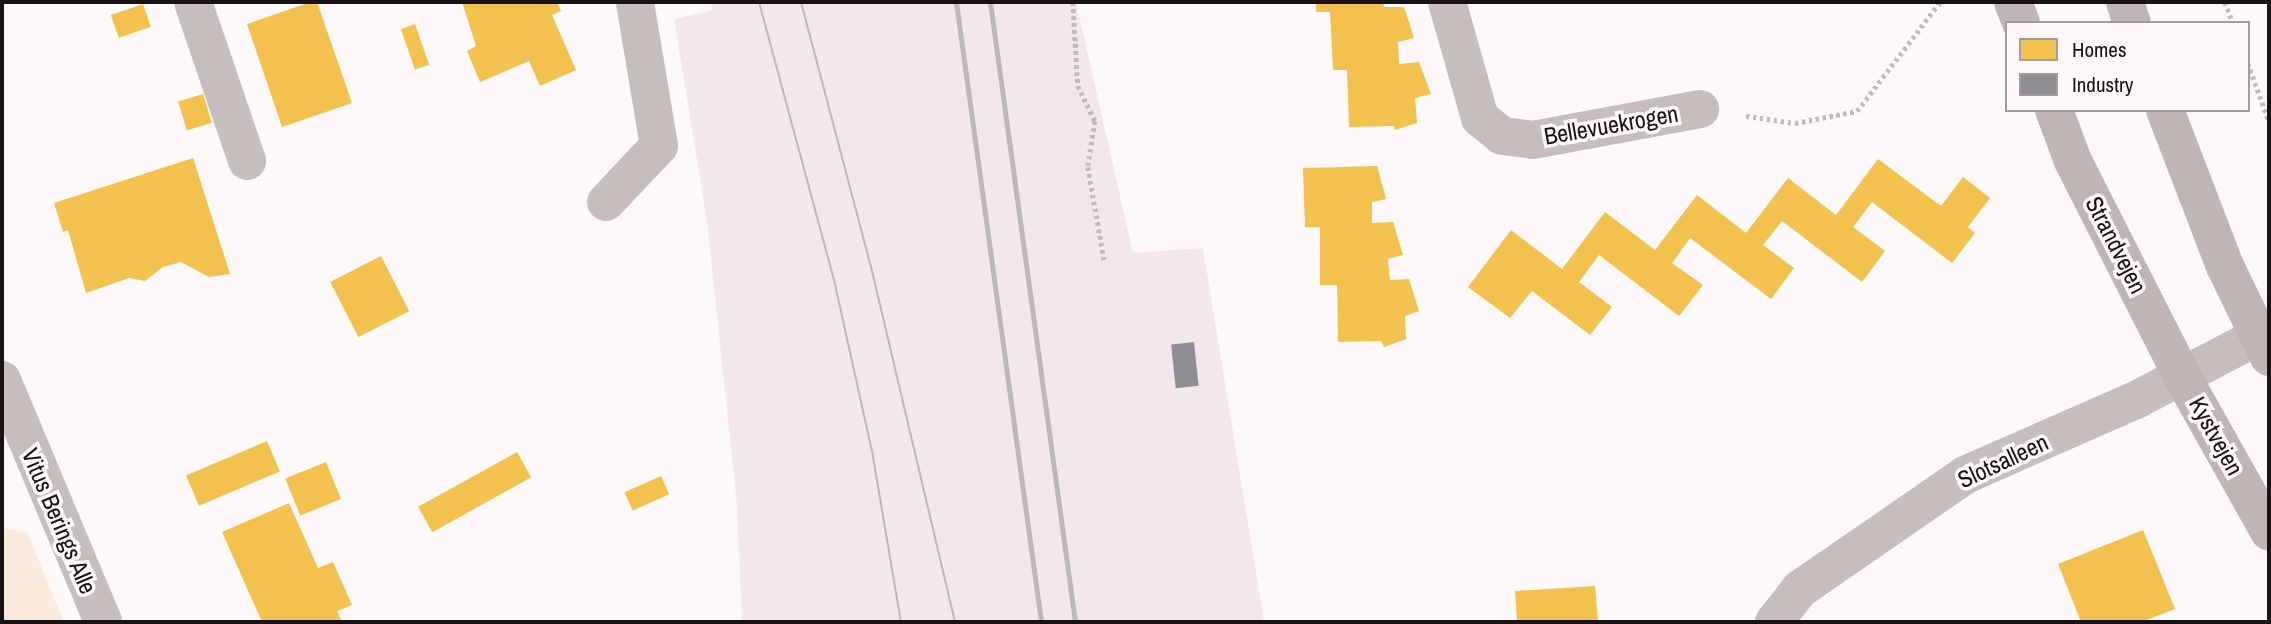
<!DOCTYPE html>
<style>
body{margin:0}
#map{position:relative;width:2271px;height:624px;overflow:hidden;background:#fdf9fb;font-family:"Archivo Narrow",sans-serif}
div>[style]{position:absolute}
.built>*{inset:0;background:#f4e7ec}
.green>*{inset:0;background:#fbeadd}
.homes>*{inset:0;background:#f2c14e;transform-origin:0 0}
.industry>*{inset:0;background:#8d8d92;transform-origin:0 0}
.path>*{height:4.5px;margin-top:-2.25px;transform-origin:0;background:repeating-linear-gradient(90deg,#c1bcbb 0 3.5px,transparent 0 7px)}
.minor>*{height:38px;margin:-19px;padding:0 19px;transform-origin:19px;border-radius:19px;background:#c6bebc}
.major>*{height:38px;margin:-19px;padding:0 19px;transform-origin:19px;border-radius:19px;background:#beb5b4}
.tram>*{height:2px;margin:-1px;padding:0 1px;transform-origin:1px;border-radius:1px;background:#bdb8b8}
.rail>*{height:5px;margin:-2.5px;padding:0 2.5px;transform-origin:2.5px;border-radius:2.5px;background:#bdb8b8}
span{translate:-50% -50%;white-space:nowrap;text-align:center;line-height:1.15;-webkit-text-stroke:7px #fef8fa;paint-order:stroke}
.street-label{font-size:24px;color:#191114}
.frame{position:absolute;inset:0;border:4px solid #191114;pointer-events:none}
.legend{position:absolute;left:2005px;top:21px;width:245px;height:91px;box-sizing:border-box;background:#fef8fa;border:2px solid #a29c9e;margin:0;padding:9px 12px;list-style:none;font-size:21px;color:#191114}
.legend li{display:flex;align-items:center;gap:14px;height:35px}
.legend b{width:35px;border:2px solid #a29c9e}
</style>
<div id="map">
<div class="built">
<div style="clip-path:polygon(711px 2px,1076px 2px,1133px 253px,1203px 248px,1264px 622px,742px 622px,737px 505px,707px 221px,674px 19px,713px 10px)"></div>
</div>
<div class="green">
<div style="clip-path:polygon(2px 528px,27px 532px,64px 622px,2px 622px)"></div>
</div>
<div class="homes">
<div style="clip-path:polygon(311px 2px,317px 2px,352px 103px,282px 127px,247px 24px)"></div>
<div style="clip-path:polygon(462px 2px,557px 2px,561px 11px,552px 15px,576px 70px,540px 86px,529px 61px,480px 82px,467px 51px,476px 46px)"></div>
<div style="clip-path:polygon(1316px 2px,1383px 2px,1384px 7px,1404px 7px,1414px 38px,1398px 42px,1399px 64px,1419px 62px,1431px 94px,1415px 98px,1417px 123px,1395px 130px,1394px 126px,1349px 127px,1347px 70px,1333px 70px,1330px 12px,1316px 12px)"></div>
<div style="left:143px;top:4px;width:24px;height:34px;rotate:71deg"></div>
<div style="left:415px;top:24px;width:43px;height:15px;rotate:71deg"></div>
<div style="left:203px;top:94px;width:30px;height:26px;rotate:73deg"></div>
<div style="clip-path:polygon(193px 158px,230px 274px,209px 277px,181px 262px,163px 267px,145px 281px,129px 278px,86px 293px,68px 230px,63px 232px,54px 203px)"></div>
<div style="clip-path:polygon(1878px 159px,1941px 206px,1963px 177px,1990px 198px,1968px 227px,1975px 233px,1952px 263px,1872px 202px,1853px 227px,1885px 251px,1862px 282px,1782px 221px,1763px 245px,1794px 268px,1771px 299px,1690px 238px,1672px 263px,1703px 285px,1679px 316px,1599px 255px,1579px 282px,1612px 307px,1590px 335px,1532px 291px,1510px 318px,1468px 287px,1511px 230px,1562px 269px,1605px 212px,1655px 250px,1697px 195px,1746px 233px,1788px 178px,1836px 215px)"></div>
<div style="clip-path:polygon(1377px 166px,1386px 199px,1372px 202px,1372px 223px,1393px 222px,1403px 255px,1388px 259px,1390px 280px,1409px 279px,1419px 311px,1405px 316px,1406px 339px,1384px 347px,1381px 341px,1338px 342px,1337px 285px,1320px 285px,1320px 227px,1305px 227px,1303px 168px)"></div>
<div style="left:381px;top:256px;width:62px;height:57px;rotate:63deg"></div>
<div style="left:267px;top:441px;width:33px;height:88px;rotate:67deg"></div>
<div style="left:517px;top:452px;width:29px;height:113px;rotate:61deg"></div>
<div style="left:326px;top:462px;width:40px;height:44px;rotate:68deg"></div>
<div style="left:661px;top:476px;width:20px;height:40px;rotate:66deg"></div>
<div style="clip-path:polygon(289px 503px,318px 568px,333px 562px,352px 605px,337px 611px,342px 622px,262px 622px,222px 532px)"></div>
<div style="clip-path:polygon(2143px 530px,2175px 609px,2141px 622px,2081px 622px,2058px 564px)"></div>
<div style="clip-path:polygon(1595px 586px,1598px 622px,1517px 622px,1515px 591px)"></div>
</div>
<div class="industry">
<div style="left:1194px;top:342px;width:44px;height:23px;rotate:84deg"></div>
</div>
<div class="path">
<div style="left:1073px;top:2px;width:84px;rotate:86.6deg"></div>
<div style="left:1078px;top:86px;width:39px;rotate:64deg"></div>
<div style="left:1095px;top:121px;width:47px;rotate:98.7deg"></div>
<div style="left:1088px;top:167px;width:98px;rotate:80.1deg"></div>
<div style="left:2225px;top:2px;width:22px;rotate:69deg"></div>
<div style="left:2248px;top:63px;width:62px;rotate:70.1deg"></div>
<div style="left:1746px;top:116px;width:49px;rotate:8.1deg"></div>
<div style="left:1795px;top:123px;width:63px;rotate:-11deg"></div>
<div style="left:1857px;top:111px;width:137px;rotate:-52.7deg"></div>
</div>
<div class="minor">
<div style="left:193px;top:2px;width:168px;rotate:71.2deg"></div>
<div style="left:1447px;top:2px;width:121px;rotate:74.1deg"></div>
<div style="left:1480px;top:118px;width:28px;rotate:39deg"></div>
<div style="left:1502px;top:136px;width:31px;rotate:7deg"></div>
<div style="left:1533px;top:140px;width:170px;rotate:-10.5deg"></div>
<div style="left:606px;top:202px;width:77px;rotate:-46.6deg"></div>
<div style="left:659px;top:146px;width:146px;rotate:-99.5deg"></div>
<div style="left:2px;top:380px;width:262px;rotate:67.3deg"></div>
<div style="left:1774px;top:622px;width:42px;rotate:-51.8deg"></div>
<div style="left:1800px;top:589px;width:201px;rotate:-34.6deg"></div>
<div style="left:1965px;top:475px;width:187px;rotate:-23.7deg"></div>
<div style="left:2136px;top:400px;width:136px;rotate:-27.5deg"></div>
</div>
<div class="major">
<div style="left:2013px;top:2px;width:22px;rotate:69deg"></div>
<div style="left:2125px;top:2px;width:22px;rotate:72deg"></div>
<div style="left:2054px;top:110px;width:54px;rotate:69.6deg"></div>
<div style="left:2073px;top:161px;width:243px;rotate:63.1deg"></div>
<div style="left:2183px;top:378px;width:176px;rotate:60.7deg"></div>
<div style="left:2165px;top:110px;width:167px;rotate:69deg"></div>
<div style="left:2225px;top:266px;width:101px;rotate:64.2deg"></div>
</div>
<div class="tram">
<div style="left:759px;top:2px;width:288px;rotate:74.9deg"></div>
<div style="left:834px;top:280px;width:175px;rotate:77.5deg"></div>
<div style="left:872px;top:451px;width:173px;rotate:80.4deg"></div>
<div style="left:801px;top:2px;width:278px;rotate:75.2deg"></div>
<div style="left:872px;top:271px;width:361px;rotate:76.7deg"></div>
</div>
<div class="rail">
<div style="left:956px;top:2px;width:626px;rotate:82.19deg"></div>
<div style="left:990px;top:2px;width:626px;rotate:82.19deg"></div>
</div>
<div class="street-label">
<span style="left:1611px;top:125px;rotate:-10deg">Bellevuekrogen</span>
<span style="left:2116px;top:245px;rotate:63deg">Strandvejen</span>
<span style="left:2216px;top:436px;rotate:61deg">Kystvejen</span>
<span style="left:2003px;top:461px;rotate:-25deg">Slotsalleen</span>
<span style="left:59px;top:521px;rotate:67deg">Vitus Berings Alle</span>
</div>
<div class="frame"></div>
<ul class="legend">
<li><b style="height:19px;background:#f2c14e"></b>Homes</li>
<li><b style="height:19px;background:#8d8d92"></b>Industry</li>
</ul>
</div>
